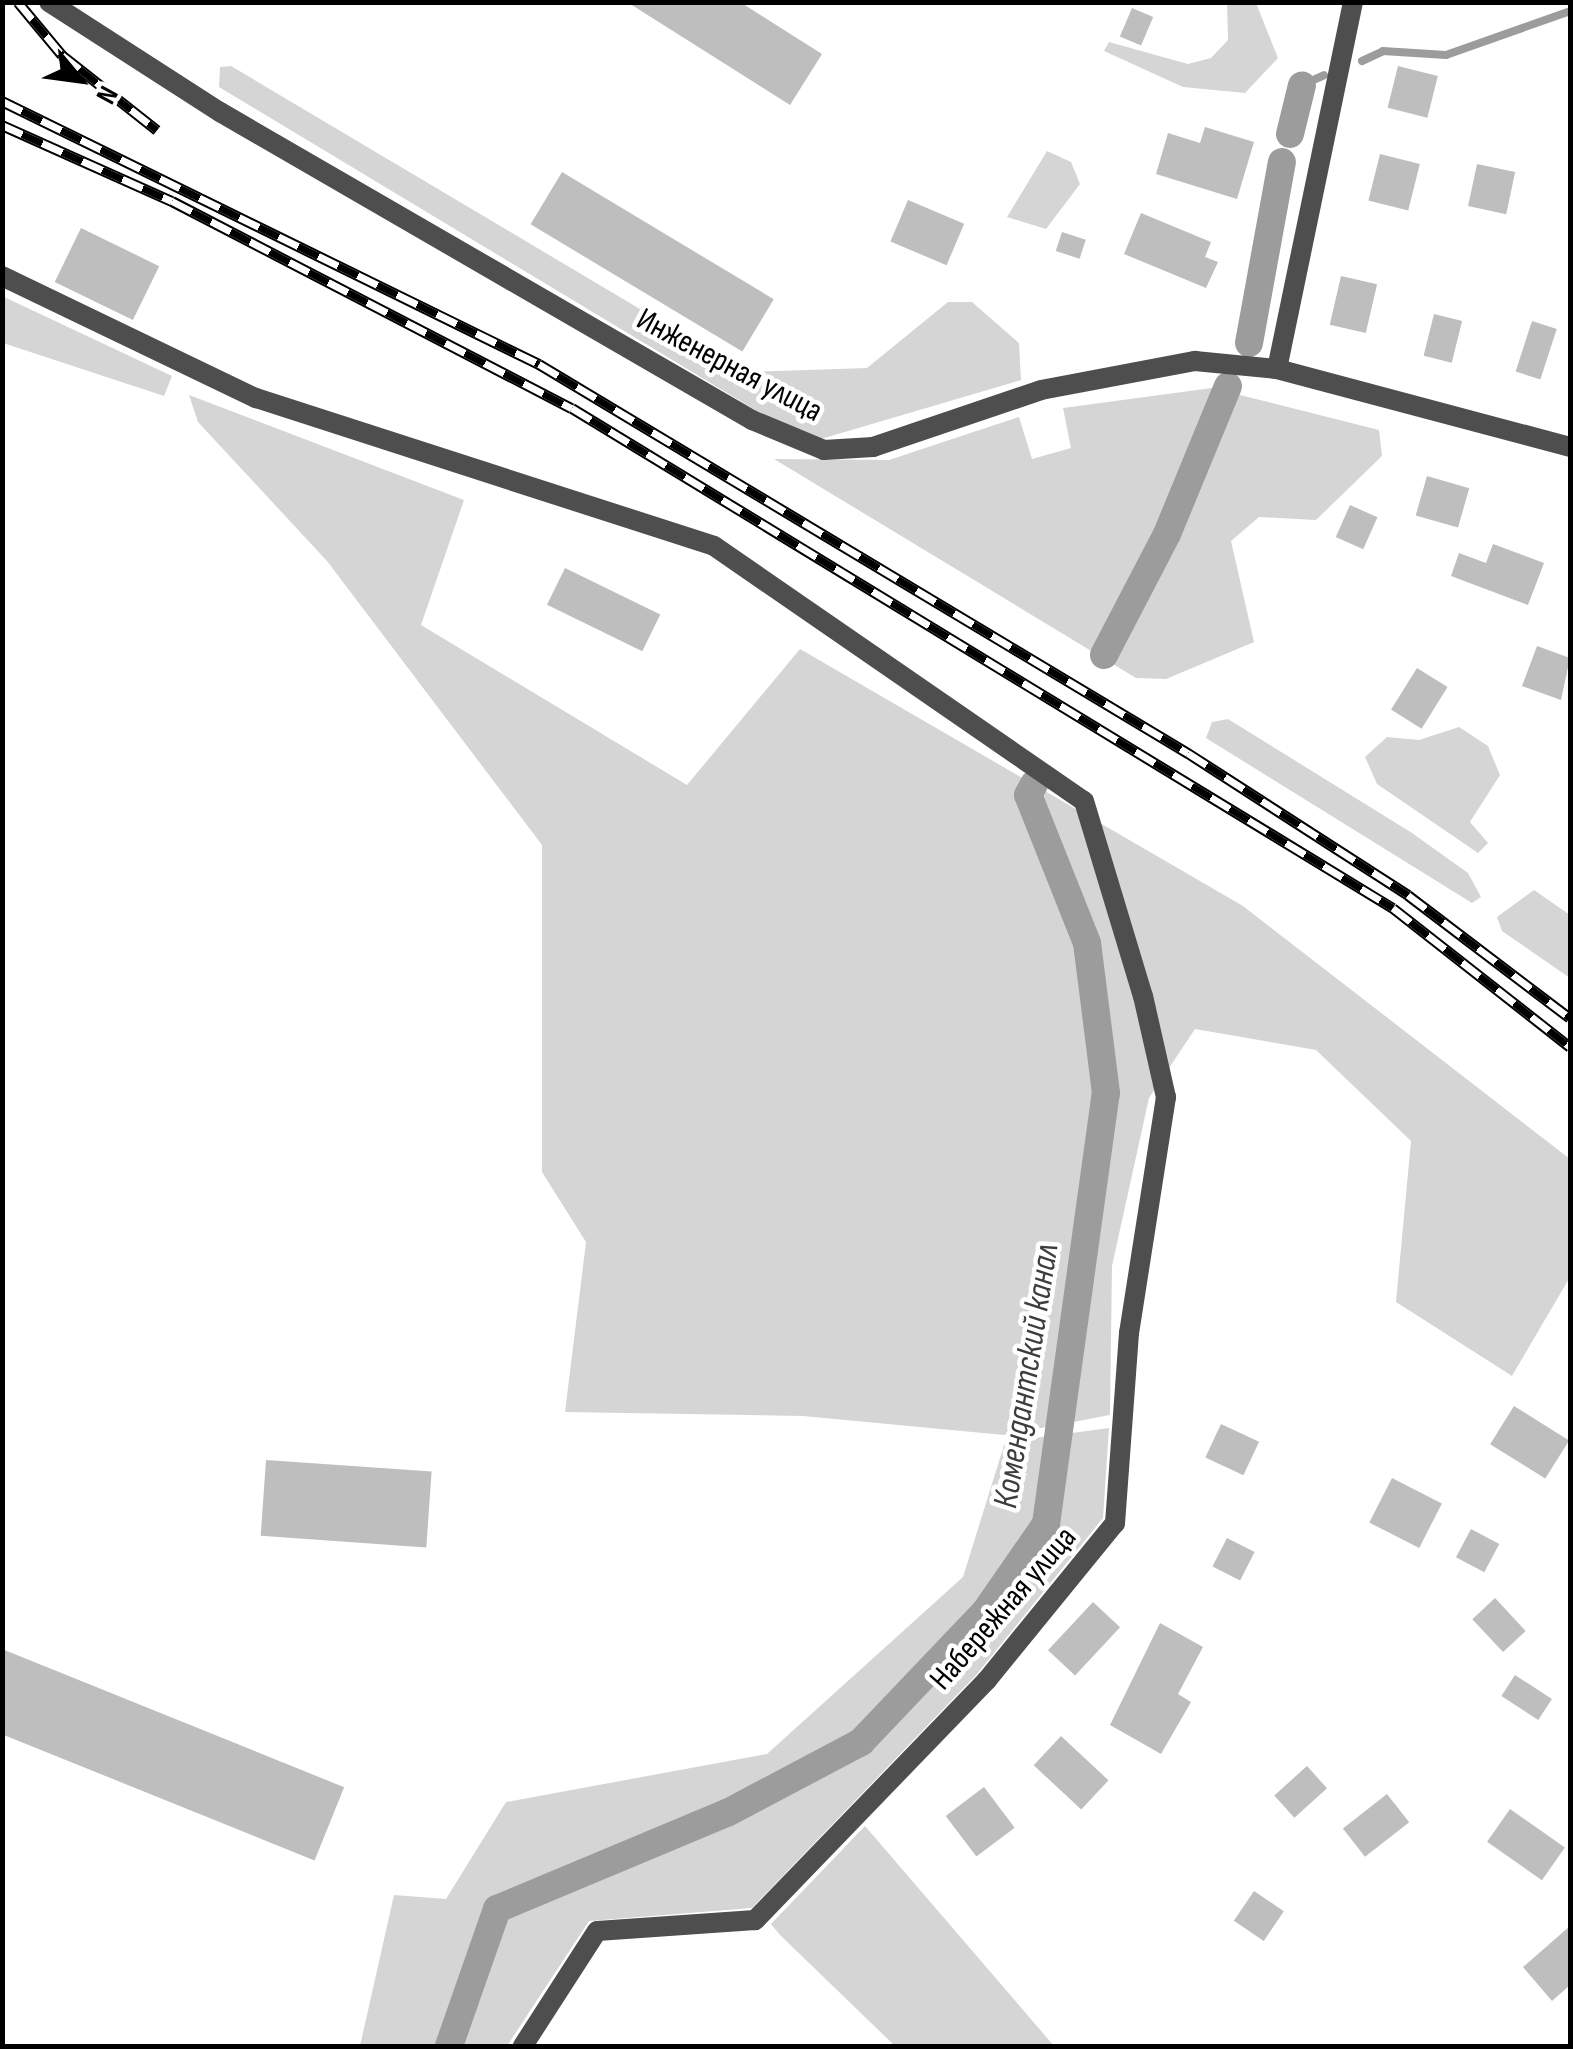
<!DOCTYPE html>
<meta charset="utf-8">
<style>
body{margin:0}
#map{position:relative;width:1573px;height:2049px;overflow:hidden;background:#fff;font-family:"Sofia Sans Condensed",sans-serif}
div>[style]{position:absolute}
.green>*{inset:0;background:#d5d5d5}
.stream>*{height:8px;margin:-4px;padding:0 4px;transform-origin:4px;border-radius:4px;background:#9c9c9c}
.canal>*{height:28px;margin:-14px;padding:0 14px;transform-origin:14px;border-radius:14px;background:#9c9c9c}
.building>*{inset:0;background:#bebebe;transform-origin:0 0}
.minor>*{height:20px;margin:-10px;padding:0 10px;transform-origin:10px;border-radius:10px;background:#4e4e4e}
.rail>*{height:11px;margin-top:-5.5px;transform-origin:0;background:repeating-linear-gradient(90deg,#fff 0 22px,#000 0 44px);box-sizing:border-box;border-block:2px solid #000}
span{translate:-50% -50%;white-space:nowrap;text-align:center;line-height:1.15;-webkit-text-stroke:9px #fff;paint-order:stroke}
.street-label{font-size:32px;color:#000}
.water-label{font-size:35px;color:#3d3d3d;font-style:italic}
.frame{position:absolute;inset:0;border:5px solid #000;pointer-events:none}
.north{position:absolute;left:30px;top:30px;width:100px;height:100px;-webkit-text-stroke:8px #fff;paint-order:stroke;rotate:119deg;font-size:28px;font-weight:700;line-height:40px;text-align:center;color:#000}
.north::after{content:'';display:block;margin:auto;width:35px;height:45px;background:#000;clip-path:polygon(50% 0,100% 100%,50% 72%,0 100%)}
</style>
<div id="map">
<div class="green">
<div style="clip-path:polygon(1256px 3px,1278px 58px,1245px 93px,1183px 87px,1104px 51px,1109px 42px,1188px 64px,1211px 58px,1228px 40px,1227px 3px)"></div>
<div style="clip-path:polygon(231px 66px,746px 372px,867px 368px,948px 302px,972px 302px,1019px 343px,1021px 380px,821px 439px,757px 411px,219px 87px,220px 67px)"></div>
<div style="clip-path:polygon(1047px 151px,1071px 162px,1080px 184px,1046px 229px,1007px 217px)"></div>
<div style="clip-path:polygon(2px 296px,172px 376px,164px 396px,3px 343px)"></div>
<div style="clip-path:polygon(1212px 388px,1379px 430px,1382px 456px,1316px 520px,1259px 517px,1231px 541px,1254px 642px,1166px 679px,1136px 678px,774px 459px,889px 460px,1019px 417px,1032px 459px,1071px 448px,1063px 408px)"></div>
<div style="clip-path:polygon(189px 395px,464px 500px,421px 625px,687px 785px,800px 649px,1243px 906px,1570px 1159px,1570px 1277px,1512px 1376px,1396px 1302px,1411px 1141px,1316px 1050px,1195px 1029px,1149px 1098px,1112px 1266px,1110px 1415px,1004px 1435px,803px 1416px,565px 1412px,586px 1242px,542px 1172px,542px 845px,327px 561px,198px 422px)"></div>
<div style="clip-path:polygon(1228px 719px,1412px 833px,1468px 873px,1481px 897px,1472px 903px,1206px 738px,1212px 722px)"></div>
<div style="clip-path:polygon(1459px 727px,1488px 746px,1500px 775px,1470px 822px,1488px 843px,1478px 853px,1377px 784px,1365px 757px,1387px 737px,1419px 740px)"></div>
<div style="clip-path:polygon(1534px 890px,1570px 915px,1570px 978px,1502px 931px,1497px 917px)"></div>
<div style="clip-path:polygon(1109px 1428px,1103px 1518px,977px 1674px,752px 1908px,589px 1921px,507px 2046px,360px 2046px,394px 1895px,446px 1899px,506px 1802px,767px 1754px,963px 1577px,1005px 1442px)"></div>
<div style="clip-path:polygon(865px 1826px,1054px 2046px,895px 2046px,780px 1935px,771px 1924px)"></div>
</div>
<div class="stream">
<div style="left:1362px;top:61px;width:23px;rotate:-25deg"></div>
<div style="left:1383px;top:51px;width:63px;rotate:3.6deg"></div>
<div style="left:1446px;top:55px;width:132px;rotate:-19.5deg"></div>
<div style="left:1302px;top:85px;width:24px;rotate:-24deg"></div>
</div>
<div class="canal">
<div style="left:1290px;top:134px;width:50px;rotate:-76.2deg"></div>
<div style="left:1249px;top:343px;width:184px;rotate:-79.7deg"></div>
<div style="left:1104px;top:655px;width:136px;rotate:-62.5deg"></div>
<div style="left:1167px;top:534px;width:160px;rotate:-67.6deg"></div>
<div style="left:449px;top:2046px;width:145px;rotate:-70.7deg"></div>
<div style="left:497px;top:1909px;width:249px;rotate:-22.7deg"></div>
<div style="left:727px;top:1813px;width:152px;rotate:-27.9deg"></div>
<div style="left:861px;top:1742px;width:180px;rotate:-46.4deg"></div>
<div style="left:985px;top:1612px;width:107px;rotate:-55.3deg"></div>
<div style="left:1046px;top:1524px;width:435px;rotate:-82.1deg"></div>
<div style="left:1106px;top:1093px;width:151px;rotate:-97.2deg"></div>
<div style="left:1087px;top:943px;width:159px;rotate:-111.7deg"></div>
<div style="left:1028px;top:795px;width:13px;rotate:-61deg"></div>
</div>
<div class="building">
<div style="clip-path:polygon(627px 2px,740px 2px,822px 54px,790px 105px)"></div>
<div style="left:1132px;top:8px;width:23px;height:31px;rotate:23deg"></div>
<div style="left:1398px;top:66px;width:41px;height:43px;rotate:14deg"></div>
<div style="clip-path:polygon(1205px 127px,1254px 142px,1237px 199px,1156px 174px,1168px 133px,1200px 143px)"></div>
<div style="left:1380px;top:154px;width:41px;height:48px;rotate:14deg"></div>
<div style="left:1477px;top:164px;width:39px;height:43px;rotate:12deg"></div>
<div style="left:562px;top:172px;width:247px;height:61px;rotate:31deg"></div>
<div style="left:908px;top:200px;width:61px;height:45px;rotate:23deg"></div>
<div style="clip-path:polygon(1141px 213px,1211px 242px,1205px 257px,1218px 262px,1206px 288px,1124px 254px)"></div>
<div style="left:81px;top:228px;width:87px;height:60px;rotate:26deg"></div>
<div style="left:1062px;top:232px;width:25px;height:20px;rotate:18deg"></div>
<div style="left:1341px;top:276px;width:37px;height:50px;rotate:13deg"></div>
<div style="left:1434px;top:314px;width:29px;height:43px;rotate:14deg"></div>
<div style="left:1532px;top:321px;width:26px;height:53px;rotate:18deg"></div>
<div style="left:1427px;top:476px;width:44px;height:41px;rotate:16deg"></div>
<div style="left:1350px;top:505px;width:30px;height:35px;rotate:24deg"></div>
<div style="clip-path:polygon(1493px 544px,1544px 563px,1528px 605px,1451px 576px,1459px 553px,1486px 563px)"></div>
<div style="left:565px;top:568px;width:106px;height:41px;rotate:26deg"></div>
<div style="clip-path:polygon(1537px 646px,1570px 658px,1561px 700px,1522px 686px)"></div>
<div style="left:1417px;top:668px;width:36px;height:49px;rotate:32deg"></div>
<div style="left:1514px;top:1406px;width:65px;height:45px;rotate:32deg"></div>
<div style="left:1221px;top:1424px;width:42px;height:37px;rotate:25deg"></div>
<div style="left:266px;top:1460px;width:166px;height:76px;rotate:4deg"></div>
<div style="left:1392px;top:1478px;width:56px;height:50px;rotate:27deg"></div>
<div style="left:1471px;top:1529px;width:32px;height:32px;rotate:28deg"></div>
<div style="left:1227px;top:1538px;width:31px;height:32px;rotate:27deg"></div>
<div style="left:1495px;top:1598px;width:45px;height:31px;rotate:47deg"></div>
<div style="left:1093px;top:1602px;width:37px;height:66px;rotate:43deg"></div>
<div style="clip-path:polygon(1160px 1623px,1203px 1647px,1178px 1694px,1191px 1702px,1161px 1754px,1110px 1725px)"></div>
<div style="left:2px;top:1649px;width:369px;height:79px;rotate:22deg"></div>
<div style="left:1515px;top:1675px;width:44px;height:25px;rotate:33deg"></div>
<div style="left:1061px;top:1736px;width:65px;height:40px;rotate:43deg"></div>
<div style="left:1307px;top:1766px;width:30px;height:44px;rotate:48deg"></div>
<div style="left:984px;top:1787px;width:51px;height:48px;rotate:53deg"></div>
<div style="left:1387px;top:1794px;width:36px;height:56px;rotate:52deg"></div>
<div style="left:1510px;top:1809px;width:67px;height:40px;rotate:35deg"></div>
<div style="left:1254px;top:1891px;width:36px;height:36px;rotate:34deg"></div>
<div style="clip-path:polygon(1570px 1926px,1570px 1985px,1552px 2001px,1523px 1967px)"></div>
</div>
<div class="minor">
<div style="left:49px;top:2px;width:203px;rotate:32.8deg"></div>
<div style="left:220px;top:112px;width:615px;rotate:30.07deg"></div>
<div style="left:752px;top:420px;width:78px;rotate:22.6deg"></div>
<div style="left:824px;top:450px;width:49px;rotate:-3.5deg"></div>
<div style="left:873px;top:447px;width:177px;rotate:-18.7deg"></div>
<div style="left:1041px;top:390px;width:157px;rotate:-10.7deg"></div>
<div style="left:1195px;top:361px;width:82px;rotate:5.6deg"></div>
<div style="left:1277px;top:369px;width:303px;rotate:14.9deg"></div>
<div style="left:2px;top:276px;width:282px;rotate:25.7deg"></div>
<div style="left:256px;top:398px;width:481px;rotate:17.9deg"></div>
<div style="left:714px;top:546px;width:449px;rotate:34.6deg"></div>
<div style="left:1084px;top:801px;width:204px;rotate:73.2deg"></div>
<div style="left:1143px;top:996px;width:104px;rotate:77.2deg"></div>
<div style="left:1166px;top:1097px;width:239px;rotate:98.9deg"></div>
<div style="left:1129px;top:1333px;width:191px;rotate:94.2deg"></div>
<div style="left:1115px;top:1523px;width:203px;rotate:129.2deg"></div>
<div style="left:987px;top:1680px;width:334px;rotate:134deg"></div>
<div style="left:755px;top:1920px;width:158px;rotate:176deg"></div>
<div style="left:597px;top:1931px;width:137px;rotate:122.8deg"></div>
<div style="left:1277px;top:369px;width:375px;rotate:-78.3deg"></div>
</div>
<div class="rail">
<div style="left:18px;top:2px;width:69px;rotate:50.3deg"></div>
<div style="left:62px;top:55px;width:121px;rotate:38.3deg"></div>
<div style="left:2px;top:101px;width:598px;rotate:26.09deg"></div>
<div style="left:539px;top:364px;width:757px;rotate:30.94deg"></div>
<div style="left:1188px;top:753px;width:262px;rotate:32.8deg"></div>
<div style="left:1408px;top:895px;width:203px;rotate:37.2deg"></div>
<div style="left:2px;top:125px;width:186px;rotate:24.1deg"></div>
<div style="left:172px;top:201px;width:450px;rotate:27.4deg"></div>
<div style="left:572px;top:408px;width:961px;rotate:31.34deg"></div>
<div style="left:1393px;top:908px;width:225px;rotate:38.1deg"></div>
</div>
<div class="street-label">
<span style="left:729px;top:366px;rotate:28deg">Инженерная улица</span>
<span style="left:1004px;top:1609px;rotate:-49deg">Набережная улица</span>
</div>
<div class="water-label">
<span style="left:1027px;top:1376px;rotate:-81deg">Комендантский канал</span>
</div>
<div class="frame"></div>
<div class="north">N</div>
</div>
